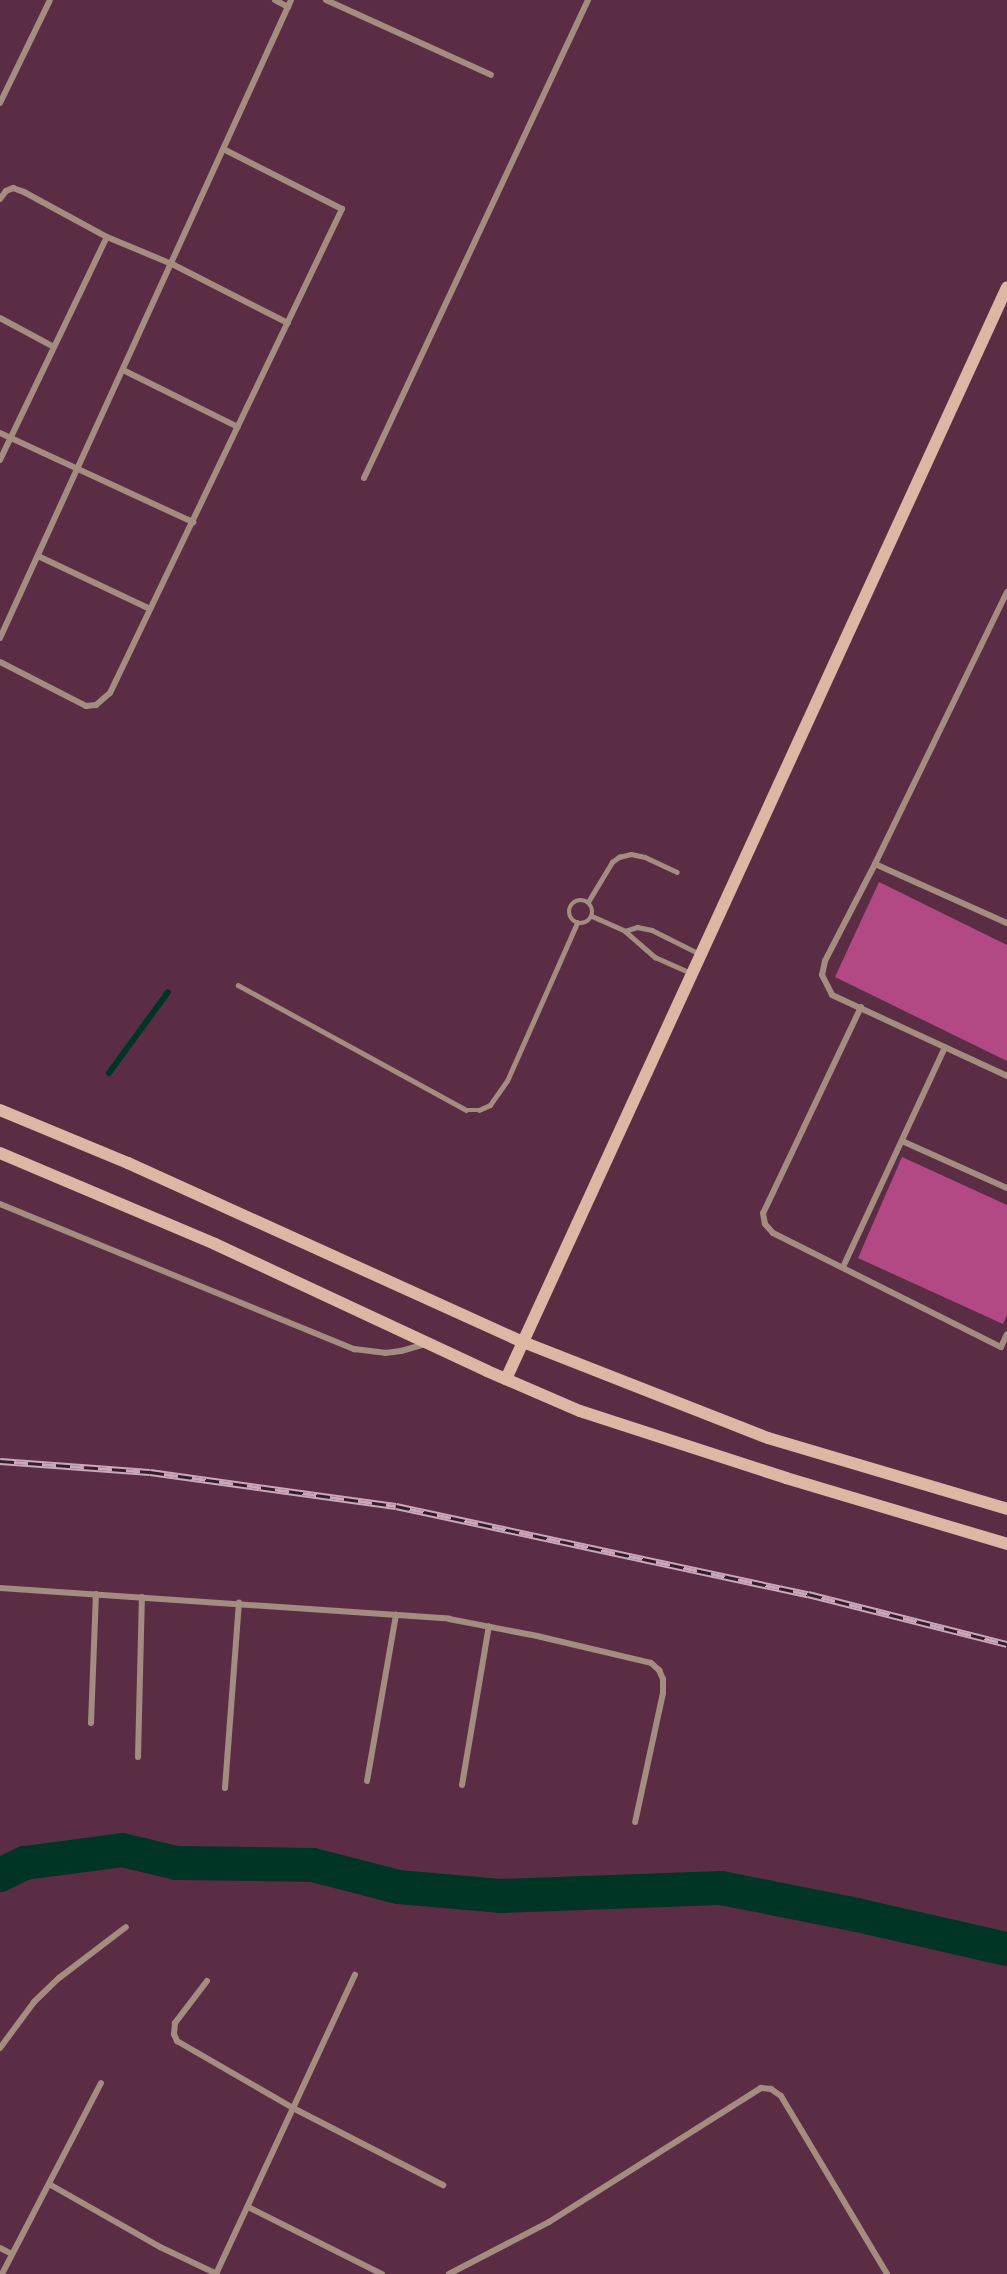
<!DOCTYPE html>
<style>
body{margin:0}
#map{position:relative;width:1007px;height:2274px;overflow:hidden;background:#5b2d45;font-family:Cabin,sans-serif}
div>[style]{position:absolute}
.stream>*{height:6px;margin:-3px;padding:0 3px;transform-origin:3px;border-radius:3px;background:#003526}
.river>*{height:34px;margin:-17px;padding:0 17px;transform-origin:17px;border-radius:17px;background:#003526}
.building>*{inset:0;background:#b24985}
.lane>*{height:4.5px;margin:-2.25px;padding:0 2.25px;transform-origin:2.25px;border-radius:2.25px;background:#a48c80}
.lane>.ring{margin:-2.25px;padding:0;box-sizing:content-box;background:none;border:4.5px solid #a48c80;border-radius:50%}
.street>*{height:6px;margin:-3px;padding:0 3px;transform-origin:3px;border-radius:3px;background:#a48c80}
.secondary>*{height:12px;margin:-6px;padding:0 6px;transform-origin:6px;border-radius:6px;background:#ddb7a4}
.rail>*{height:7px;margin-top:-3.5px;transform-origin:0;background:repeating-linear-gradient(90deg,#331e28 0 14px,#cba8b9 0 28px);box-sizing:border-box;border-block:2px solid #cba8b9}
span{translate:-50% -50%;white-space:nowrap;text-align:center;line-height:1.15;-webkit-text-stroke:4.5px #331e28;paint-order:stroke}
</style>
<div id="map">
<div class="stream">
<div style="left:109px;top:1073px;width:100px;rotate:-53.9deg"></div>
</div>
<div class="river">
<div style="left:0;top:1875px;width:28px;rotate:-26deg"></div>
<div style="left:25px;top:1863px;width:98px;rotate:-7.6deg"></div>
<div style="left:122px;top:1850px;width:56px;rotate:13.5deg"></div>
<div style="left:176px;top:1863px;width:137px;rotate:0.8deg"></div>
<div style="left:313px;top:1865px;width:88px;rotate:14.5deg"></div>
<div style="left:398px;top:1887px;width:102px;rotate:5deg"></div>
<div style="left:500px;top:1896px;width:221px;rotate:-2.1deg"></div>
<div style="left:721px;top:1888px;width:139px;rotate:11.2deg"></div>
<div style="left:857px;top:1915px;width:154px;rotate:12.8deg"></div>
</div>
<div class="building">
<div style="clip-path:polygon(879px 882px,1007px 945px,1007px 1061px,835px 977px)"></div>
<div style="clip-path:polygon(902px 1157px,1007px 1205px,1007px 1315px,1003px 1324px,858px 1258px)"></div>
</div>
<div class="lane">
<div class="ring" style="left:569px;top:900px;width:19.5px;height:19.5px"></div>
<div style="left:588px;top:902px;width:47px;rotate:-59deg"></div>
<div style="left:612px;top:862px;width:9px;rotate:-36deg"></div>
<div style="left:619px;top:857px;width:12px;rotate:-14deg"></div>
<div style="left:631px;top:854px;width:14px;rotate:12deg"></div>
<div style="left:645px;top:857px;width:35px;rotate:25deg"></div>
<div style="left:592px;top:916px;width:36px;rotate:24deg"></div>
<div style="left:625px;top:931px;width:40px;rotate:41deg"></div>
<div style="left:655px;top:957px;width:39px;rotate:24deg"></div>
<div style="left:625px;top:931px;width:13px;rotate:-18deg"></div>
<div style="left:637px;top:927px;width:15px;rotate:11deg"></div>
<div style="left:652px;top:930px;width:54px;rotate:26.6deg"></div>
<div style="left:238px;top:985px;width:260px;rotate:28.7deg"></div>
<div style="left:466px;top:1110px;width:13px"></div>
<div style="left:479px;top:1110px;width:12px;rotate:-24deg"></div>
<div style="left:490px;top:1105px;width:29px;rotate:-55deg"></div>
<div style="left:507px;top:1081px;width:173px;rotate:-66.1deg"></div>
</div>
<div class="street">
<div style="left:275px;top:0;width:15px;rotate:28deg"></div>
<div style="left:326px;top:0;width:181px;rotate:24.4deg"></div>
<div style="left:0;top:103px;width:114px;rotate:-64.1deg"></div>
<div style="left:0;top:199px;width:10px;rotate:-53deg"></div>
<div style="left:6px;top:191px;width:8px;rotate:-23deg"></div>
<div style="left:13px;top:188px;width:12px;rotate:20deg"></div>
<div style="left:24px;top:192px;width:94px;rotate:28.5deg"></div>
<div style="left:107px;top:237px;width:70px;rotate:22.6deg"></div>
<div style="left:172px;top:264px;width:130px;rotate:27deg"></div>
<div style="left:0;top:318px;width:61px;rotate:28.2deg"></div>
<div style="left:123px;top:370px;width:128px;rotate:26.4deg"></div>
<div style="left:0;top:433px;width:213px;rotate:24.8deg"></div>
<div style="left:0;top:460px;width:247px;rotate:-64.4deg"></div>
<div style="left:364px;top:478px;width:528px;rotate:-64.89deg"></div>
<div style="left:38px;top:556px;width:124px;rotate:25.3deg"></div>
<div style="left:1007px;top:592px;width:302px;rotate:115.9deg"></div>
<div style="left:875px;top:864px;width:109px;rotate:117.3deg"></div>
<div style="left:825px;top:961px;width:14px;rotate:102deg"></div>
<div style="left:822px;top:975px;width:22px;rotate:63deg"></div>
<div style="left:832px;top:995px;width:193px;rotate:24.8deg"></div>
<div style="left:0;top:638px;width:701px;rotate:-65.48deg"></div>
<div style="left:0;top:662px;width:97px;rotate:27.1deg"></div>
<div style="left:86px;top:706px;width:10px;rotate:-6deg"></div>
<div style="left:96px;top:705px;width:18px;rotate:-41deg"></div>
<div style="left:110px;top:693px;width:537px;rotate:-64.39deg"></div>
<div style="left:342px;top:209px;width:133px;rotate:-153.2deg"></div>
<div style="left:875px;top:864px;width:145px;rotate:24.1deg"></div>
<div style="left:861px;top:1007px;width:228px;rotate:115.4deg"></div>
<div style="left:763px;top:1213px;width:11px;rotate:80deg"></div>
<div style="left:765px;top:1224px;width:12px;rotate:48deg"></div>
<div style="left:773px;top:1233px;width:255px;rotate:26.6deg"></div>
<div style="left:1001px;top:1347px;width:14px;rotate:-65deg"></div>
<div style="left:902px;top:1141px;width:115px;rotate:24.1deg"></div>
<div style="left:0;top:1204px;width:383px;rotate:22.3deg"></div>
<div style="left:354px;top:1349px;width:31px;rotate:7deg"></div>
<div style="left:385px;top:1353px;width:16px;rotate:-7deg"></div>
<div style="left:401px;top:1351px;width:25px;rotate:-16deg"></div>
<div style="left:843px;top:1267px;width:242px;rotate:-65.1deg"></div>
<div style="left:0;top:1588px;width:450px;rotate:3.9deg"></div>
<div style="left:449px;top:1619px;width:90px;rotate:10.9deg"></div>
<div style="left:537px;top:1636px;width:117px;rotate:13.3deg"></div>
<div style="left:651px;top:1663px;width:11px;rotate:41deg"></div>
<div style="left:659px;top:1670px;width:10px;rotate:66deg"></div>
<div style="left:663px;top:1679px;width:14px;rotate:90deg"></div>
<div style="left:663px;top:1693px;width:132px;rotate:102.2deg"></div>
<div style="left:91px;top:1723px;width:129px;rotate:-87.8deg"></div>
<div style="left:138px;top:1757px;width:160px;rotate:-88.6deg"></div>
<div style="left:367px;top:1781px;width:169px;rotate:-80.1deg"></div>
<div style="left:462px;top:1785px;width:161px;rotate:-80.4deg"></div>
<div style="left:225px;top:1788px;width:186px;rotate:-85.7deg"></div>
<div style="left:207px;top:1981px;width:53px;rotate:127.3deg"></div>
<div style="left:175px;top:2023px;width:11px;rotate:95deg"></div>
<div style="left:174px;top:2034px;width:8px;rotate:67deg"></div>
<div style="left:177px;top:2041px;width:134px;rotate:30deg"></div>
<div style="left:293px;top:2108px;width:169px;rotate:27.2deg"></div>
<div style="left:0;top:2048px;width:57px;rotate:-53.5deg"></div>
<div style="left:34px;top:2002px;width:35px;rotate:-44deg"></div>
<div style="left:59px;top:1978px;width:84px;rotate:-37.3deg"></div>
<div style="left:49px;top:2184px;width:128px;rotate:29.6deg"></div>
<div style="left:160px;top:2247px;width:63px;rotate:25.3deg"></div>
<div style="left:248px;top:2207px;width:150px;rotate:26.6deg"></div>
<div style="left:0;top:2248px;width:13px;rotate:27deg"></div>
<div style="left:2px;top:2274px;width:215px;rotate:-62.6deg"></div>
<div style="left:216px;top:2274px;width:330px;rotate:-65.1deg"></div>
<div style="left:449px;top:2274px;width:113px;rotate:-27.5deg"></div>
<div style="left:549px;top:2222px;width:251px;rotate:-32.3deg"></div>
<div style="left:761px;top:2088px;width:10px;rotate:6deg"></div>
<div style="left:771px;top:2089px;width:12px;rotate:35deg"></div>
<div style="left:781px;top:2096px;width:207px;rotate:59.2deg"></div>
</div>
<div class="secondary">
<div style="left:0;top:1110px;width:139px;rotate:22.5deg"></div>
<div style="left:128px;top:1163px;width:434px;rotate:24.4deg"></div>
<div style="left:523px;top:1342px;width:263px;rotate:21.4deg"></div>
<div style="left:768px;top:1438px;width:249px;rotate:16.5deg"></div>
<div style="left:0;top:1153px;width:233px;rotate:22.9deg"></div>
<div style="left:215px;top:1244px;width:300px;rotate:25deg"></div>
<div style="left:487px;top:1371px;width:101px;rotate:23.3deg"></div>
<div style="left:580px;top:1411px;width:217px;rotate:18deg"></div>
<div style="left:786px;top:1478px;width:231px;rotate:16.6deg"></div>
<div style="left:506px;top:1379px;width:1201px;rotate:-65.35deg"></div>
</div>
<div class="rail">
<div style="left:0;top:1461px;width:150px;rotate:4.2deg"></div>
<div style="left:150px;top:1472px;width:248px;rotate:7.9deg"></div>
<div style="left:396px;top:1506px;width:421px;rotate:12.1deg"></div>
<div style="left:808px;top:1594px;width:205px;rotate:14.1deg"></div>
</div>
</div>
